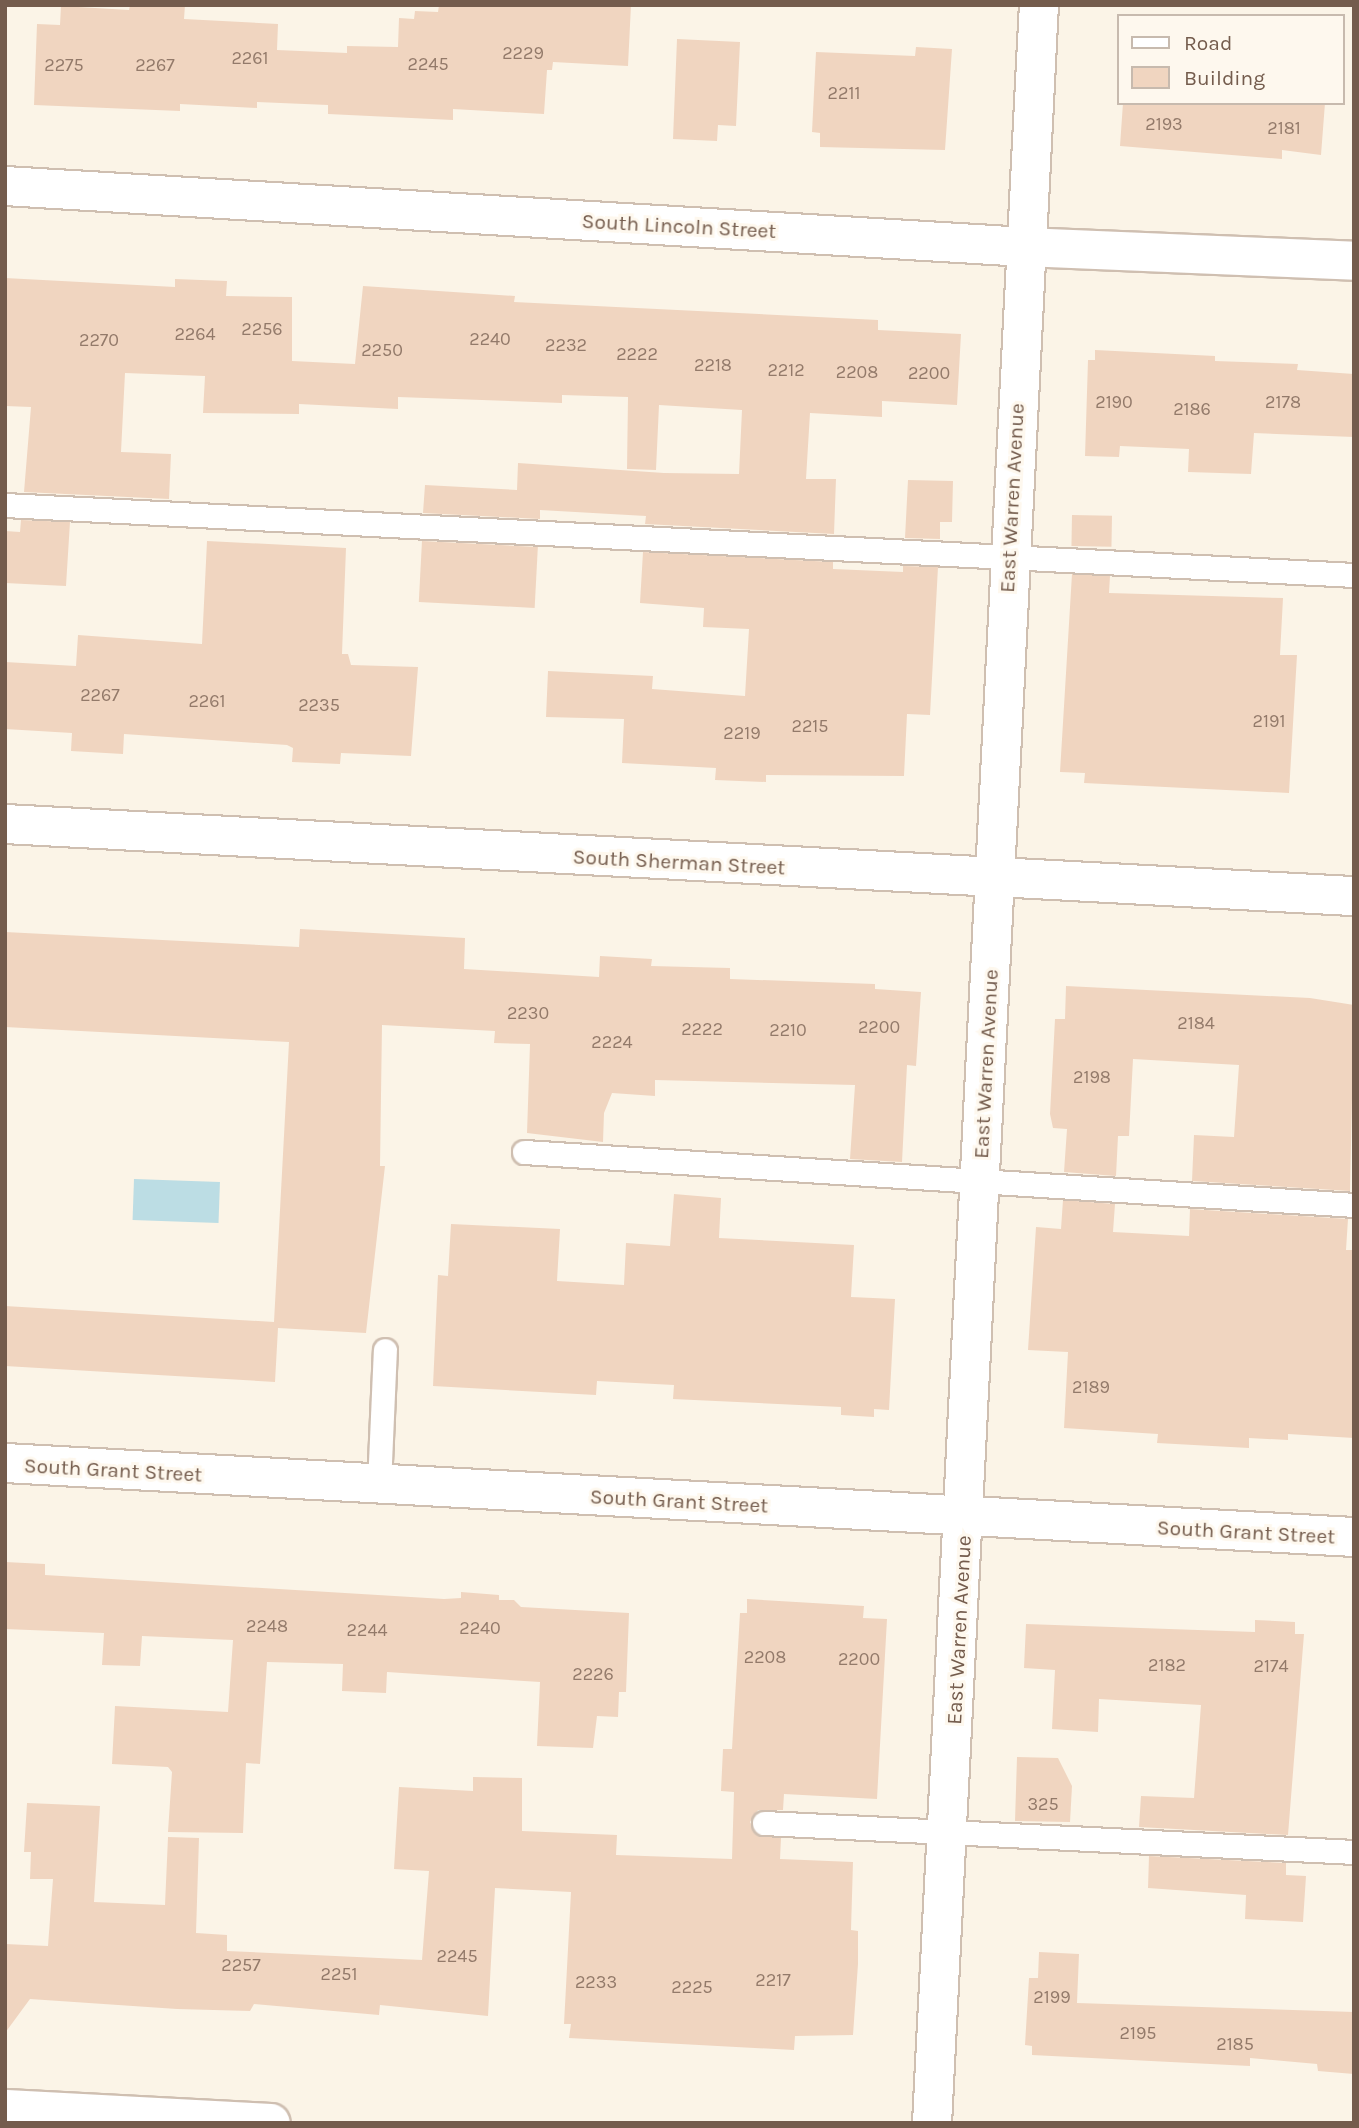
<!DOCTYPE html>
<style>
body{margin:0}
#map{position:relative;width:1359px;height:2128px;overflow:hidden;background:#fbf4e7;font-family:Karla,sans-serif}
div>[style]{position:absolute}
.water>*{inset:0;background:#bcdde4;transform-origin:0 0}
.building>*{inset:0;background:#f0d5c0;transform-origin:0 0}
.roads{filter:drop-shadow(2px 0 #cfbfb1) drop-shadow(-2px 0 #cfbfb1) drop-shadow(0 2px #cfbfb1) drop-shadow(0 -2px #cfbfb1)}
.service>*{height:23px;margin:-11.5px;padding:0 11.5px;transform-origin:11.5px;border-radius:11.5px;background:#fff}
.minor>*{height:38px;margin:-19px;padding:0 19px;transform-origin:19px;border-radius:19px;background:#fff}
.secondary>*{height:38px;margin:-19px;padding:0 19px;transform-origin:19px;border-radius:19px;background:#fff}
span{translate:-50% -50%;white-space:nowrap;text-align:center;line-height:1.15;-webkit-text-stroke:6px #fef8ee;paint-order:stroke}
.number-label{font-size:18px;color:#937a6a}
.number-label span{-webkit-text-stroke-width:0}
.street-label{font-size:21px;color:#745c4d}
.frame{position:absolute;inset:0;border:7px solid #745c4d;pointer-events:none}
.legend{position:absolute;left:1117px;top:14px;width:228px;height:91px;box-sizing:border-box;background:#fef8ee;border:2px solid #c7baae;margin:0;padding:9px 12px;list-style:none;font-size:21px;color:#745c4d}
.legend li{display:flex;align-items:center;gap:14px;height:35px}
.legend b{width:35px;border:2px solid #c7baae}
</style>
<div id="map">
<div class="water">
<div style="left:134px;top:1179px;width:86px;height:41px;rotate:2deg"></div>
</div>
<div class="building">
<div style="clip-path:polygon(130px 5px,185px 5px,184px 19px,278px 24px,277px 50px,347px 53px,347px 46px,398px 47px,399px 18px,414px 19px,415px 11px,438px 12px,439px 5px,631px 5px,628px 66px,553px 62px,552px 70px,547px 70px,544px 114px,453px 109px,453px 120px,328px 114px,328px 105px,257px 102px,257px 108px,180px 104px,180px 111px,34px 105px,37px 24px,60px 25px,61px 6px,129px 10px)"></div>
<div style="clip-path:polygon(677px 39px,740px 42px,736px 126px,718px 125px,717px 141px,673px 139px)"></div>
<div style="clip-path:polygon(916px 47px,952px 49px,945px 150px,820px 147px,820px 133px,812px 132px,816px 52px,915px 56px)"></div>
<div style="clip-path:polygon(1123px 103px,1325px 103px,1321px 155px,1282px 150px,1282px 159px,1120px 146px)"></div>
<div style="clip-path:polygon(5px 278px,175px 287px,175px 279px,227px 281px,226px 296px,292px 297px,292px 361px,355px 364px,363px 286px,515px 296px,514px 302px,878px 320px,878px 330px,961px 334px,957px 405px,882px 401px,882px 417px,810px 413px,806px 479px,836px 479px,834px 534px,645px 524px,646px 516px,540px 510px,540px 519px,423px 513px,425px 485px,517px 490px,518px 463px,664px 473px,739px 474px,742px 410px,659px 405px,656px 470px,627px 469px,628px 397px,562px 395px,562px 403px,398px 397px,398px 409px,299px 404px,299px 414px,203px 413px,205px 376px,125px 373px,121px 452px,171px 454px,169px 499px,24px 492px,31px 407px,5px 406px)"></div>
<div style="clip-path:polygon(1095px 350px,1215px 356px,1215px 361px,1298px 364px,1297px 370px,1354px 374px,1354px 437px,1254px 433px,1251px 474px,1188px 472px,1189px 449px,1120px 446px,1119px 457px,1085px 456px,1088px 360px,1095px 360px)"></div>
<div style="clip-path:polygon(908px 480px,953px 481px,952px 522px,940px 522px,940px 539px,905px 538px)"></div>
<div style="left:1072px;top:515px;width:40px;height:31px;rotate:1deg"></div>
<div style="clip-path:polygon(21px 520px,70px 522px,66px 586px,5px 583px,5px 531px,20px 532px)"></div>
<div style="clip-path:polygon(207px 541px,346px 548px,342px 654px,348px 654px,351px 665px,418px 667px,411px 756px,341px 753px,340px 764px,292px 762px,293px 748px,287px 745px,124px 734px,123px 754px,71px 751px,72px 733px,5px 729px,5px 662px,76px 666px,78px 635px,202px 644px)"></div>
<div style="left:422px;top:541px;width:116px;height:61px;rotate:3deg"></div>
<div style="clip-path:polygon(643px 552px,833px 562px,833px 569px,903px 572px,903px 566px,938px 567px,930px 715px,907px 714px,904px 776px,766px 775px,766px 782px,715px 780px,716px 768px,622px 763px,624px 719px,546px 717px,548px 671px,653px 676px,652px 689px,745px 696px,749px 629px,703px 627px,704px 608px,640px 603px)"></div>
<div style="clip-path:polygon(1072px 574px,1110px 576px,1109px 593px,1283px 598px,1280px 655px,1297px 655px,1289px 793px,1084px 783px,1085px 773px,1060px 772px)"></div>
<div style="clip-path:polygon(300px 929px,465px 938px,464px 969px,599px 977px,600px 956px,652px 959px,651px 966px,730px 968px,730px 979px,875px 984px,875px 989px,921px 992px,916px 1066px,907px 1065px,902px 1162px,850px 1159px,855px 1085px,655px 1080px,655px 1096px,612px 1093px,604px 1113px,603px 1142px,527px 1133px,530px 1044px,494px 1043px,495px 1031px,382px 1025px,380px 1166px,385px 1166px,366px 1333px,278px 1328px,275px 1382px,5px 1366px,5px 1306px,274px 1322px,289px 1042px,5px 1027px,5px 932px,299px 947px)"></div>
<div style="clip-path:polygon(1066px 986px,1310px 998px,1354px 1005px,1350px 1191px,1192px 1181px,1194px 1135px,1234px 1137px,1239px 1065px,1133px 1059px,1129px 1136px,1118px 1136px,1116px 1176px,1064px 1172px,1067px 1129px,1053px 1128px,1050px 1114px,1055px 1019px,1065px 1019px)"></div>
<div style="clip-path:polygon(674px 1194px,721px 1198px,719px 1238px,854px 1245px,851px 1297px,895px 1299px,889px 1410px,874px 1409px,874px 1417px,841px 1415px,841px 1407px,673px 1399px,674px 1385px,597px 1381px,596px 1395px,433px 1386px,438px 1275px,448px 1276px,451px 1224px,560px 1229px,557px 1281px,624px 1285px,626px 1243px,670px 1246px)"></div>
<div style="clip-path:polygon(1063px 1200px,1115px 1204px,1113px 1232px,1189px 1236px,1190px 1209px,1348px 1219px,1346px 1250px,1354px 1250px,1354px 1438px,1288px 1434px,1288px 1440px,1249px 1438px,1249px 1448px,1157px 1443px,1158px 1434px,1064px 1428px,1068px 1352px,1028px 1350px,1036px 1227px,1061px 1229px)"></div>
<div style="clip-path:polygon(5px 1562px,45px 1564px,45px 1575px,444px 1599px,461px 1598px,461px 1592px,499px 1595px,499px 1600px,514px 1600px,521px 1607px,629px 1613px,626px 1692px,619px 1692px,618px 1717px,597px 1716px,593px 1748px,537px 1746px,540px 1682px,387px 1672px,386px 1693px,342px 1691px,343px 1664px,267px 1662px,260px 1764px,246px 1763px,243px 1833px,168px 1832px,172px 1772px,168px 1767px,112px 1764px,115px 1706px,228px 1712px,233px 1640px,142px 1636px,140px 1666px,102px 1665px,104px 1633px,5px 1629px)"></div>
<div style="clip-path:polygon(747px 1599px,864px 1606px,863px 1618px,887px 1619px,877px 1799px,784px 1794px,783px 1810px,758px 1810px,750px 1822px,757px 1835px,781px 1838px,780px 1859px,853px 1862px,851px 1930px,858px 1931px,858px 1964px,853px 2035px,795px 2036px,794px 2050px,569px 2038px,571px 2024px,564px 2024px,571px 1892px,495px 1888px,488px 2016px,380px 2005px,379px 2015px,254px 2004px,250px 2011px,177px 2009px,30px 1999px,5px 2033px,5px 1944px,48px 1946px,53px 1879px,30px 1879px,31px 1852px,24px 1852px,27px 1803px,100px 1806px,94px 1902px,165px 1905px,168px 1837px,199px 1838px,196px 1933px,227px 1935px,227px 1951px,422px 1960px,429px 1871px,394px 1869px,399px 1787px,473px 1791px,473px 1777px,522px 1778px,522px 1831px,617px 1835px,616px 1855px,732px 1859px,734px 1792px,721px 1791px,723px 1749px,732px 1749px,740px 1613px,747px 1613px)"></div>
<div style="clip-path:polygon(1255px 1620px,1295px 1622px,1295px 1634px,1304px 1634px,1288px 1835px,1139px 1827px,1141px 1796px,1194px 1798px,1201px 1705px,1099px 1699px,1098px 1732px,1052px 1729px,1055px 1670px,1024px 1668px,1026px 1624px,1255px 1632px)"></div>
<div style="clip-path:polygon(1017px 1757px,1058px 1758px,1072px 1786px,1070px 1822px,1015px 1821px)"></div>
<div style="clip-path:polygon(1149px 1856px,1286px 1863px,1286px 1875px,1306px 1876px,1303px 1922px,1245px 1919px,1246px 1895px,1148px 1888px)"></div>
<div style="clip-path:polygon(1039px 1952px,1079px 1954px,1077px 2003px,1354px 2012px,1354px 2074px,1318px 2071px,1317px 2064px,1250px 2058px,1250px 2066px,1032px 2055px,1032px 2046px,1025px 2045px,1029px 1978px,1038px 1978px)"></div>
</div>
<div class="roads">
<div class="service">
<div style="left:5px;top:505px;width:1351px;rotate:2.97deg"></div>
<div style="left:524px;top:1152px;width:832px;rotate:3.65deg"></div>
<div style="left:379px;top:1485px;width:135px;rotate:-87.5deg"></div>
<div style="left:764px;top:1823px;width:591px;rotate:2.81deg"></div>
</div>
<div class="minor">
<div style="left:5px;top:186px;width:1022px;rotate:3.42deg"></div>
<div style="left:1025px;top:247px;width:329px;rotate:2.4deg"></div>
<div style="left:5px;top:824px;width:1351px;rotate:3.06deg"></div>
<div style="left:5px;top:1463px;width:1351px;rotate:3.14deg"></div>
<div style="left:932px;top:2123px;width:2121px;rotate:-87.11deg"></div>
</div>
<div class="secondary">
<div style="left:5px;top:2109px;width:266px;rotate:3deg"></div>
</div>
</div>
<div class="number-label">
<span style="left:523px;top:53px">2229</span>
<span style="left:250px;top:58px">2261</span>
<span style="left:428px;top:64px">2245</span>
<span style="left:64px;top:65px">2275</span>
<span style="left:155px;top:65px">2267</span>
<span style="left:844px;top:93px">2211</span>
<span style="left:1164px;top:124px">2193</span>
<span style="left:1284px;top:128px">2181</span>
<span style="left:262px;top:329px">2256</span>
<span style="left:195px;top:334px">2264</span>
<span style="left:490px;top:339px">2240</span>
<span style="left:99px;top:340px">2270</span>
<span style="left:566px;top:345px">2232</span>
<span style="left:382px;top:350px">2250</span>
<span style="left:637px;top:354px">2222</span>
<span style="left:713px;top:365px">2218</span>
<span style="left:786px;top:370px">2212</span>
<span style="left:857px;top:372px">2208</span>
<span style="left:929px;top:373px">2200</span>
<span style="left:1114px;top:402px">2190</span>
<span style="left:1283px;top:402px">2178</span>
<span style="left:1192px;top:409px">2186</span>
<span style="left:100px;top:695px">2267</span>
<span style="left:207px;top:701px">2261</span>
<span style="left:319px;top:705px">2235</span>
<span style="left:1269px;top:721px">2191</span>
<span style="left:810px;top:726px">2215</span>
<span style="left:742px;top:733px">2219</span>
<span style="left:528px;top:1013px">2230</span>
<span style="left:1196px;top:1023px">2184</span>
<span style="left:879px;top:1027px">2200</span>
<span style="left:702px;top:1029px">2222</span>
<span style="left:788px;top:1030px">2210</span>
<span style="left:612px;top:1042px">2224</span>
<span style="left:1092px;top:1077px">2198</span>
<span style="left:1091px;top:1387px">2189</span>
<span style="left:267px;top:1626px">2248</span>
<span style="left:480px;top:1628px">2240</span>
<span style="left:367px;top:1630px">2244</span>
<span style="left:765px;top:1657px">2208</span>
<span style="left:859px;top:1659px">2200</span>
<span style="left:1167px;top:1665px">2182</span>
<span style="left:1271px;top:1666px">2174</span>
<span style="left:593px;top:1674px">2226</span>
<span style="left:1043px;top:1804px">325</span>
<span style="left:457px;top:1956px">2245</span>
<span style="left:241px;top:1965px">2257</span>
<span style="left:339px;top:1974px">2251</span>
<span style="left:773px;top:1980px">2217</span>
<span style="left:596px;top:1982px">2233</span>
<span style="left:692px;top:1987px">2225</span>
<span style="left:1052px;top:1997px">2199</span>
<span style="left:1138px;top:2033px">2195</span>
<span style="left:1235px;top:2044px">2185</span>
</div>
<div class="street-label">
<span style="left:679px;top:226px;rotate:3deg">South Lincoln Street</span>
<span style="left:1012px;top:498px;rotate:-87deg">East Warren Avenue</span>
<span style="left:679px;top:862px;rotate:3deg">South Sherman Street</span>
<span style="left:986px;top:1064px;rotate:-87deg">East Warren Avenue</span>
<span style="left:113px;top:1470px;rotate:3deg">South Grant Street</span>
<span style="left:679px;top:1501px;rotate:3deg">South Grant Street</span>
<span style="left:1246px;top:1532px;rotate:3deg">South Grant Street</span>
<span style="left:959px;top:1630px;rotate:-87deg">East Warren Avenue</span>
</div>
<div class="frame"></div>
<ul class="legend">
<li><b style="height:9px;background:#fff"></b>Road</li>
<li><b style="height:19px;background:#f0d5c0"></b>Building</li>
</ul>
</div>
